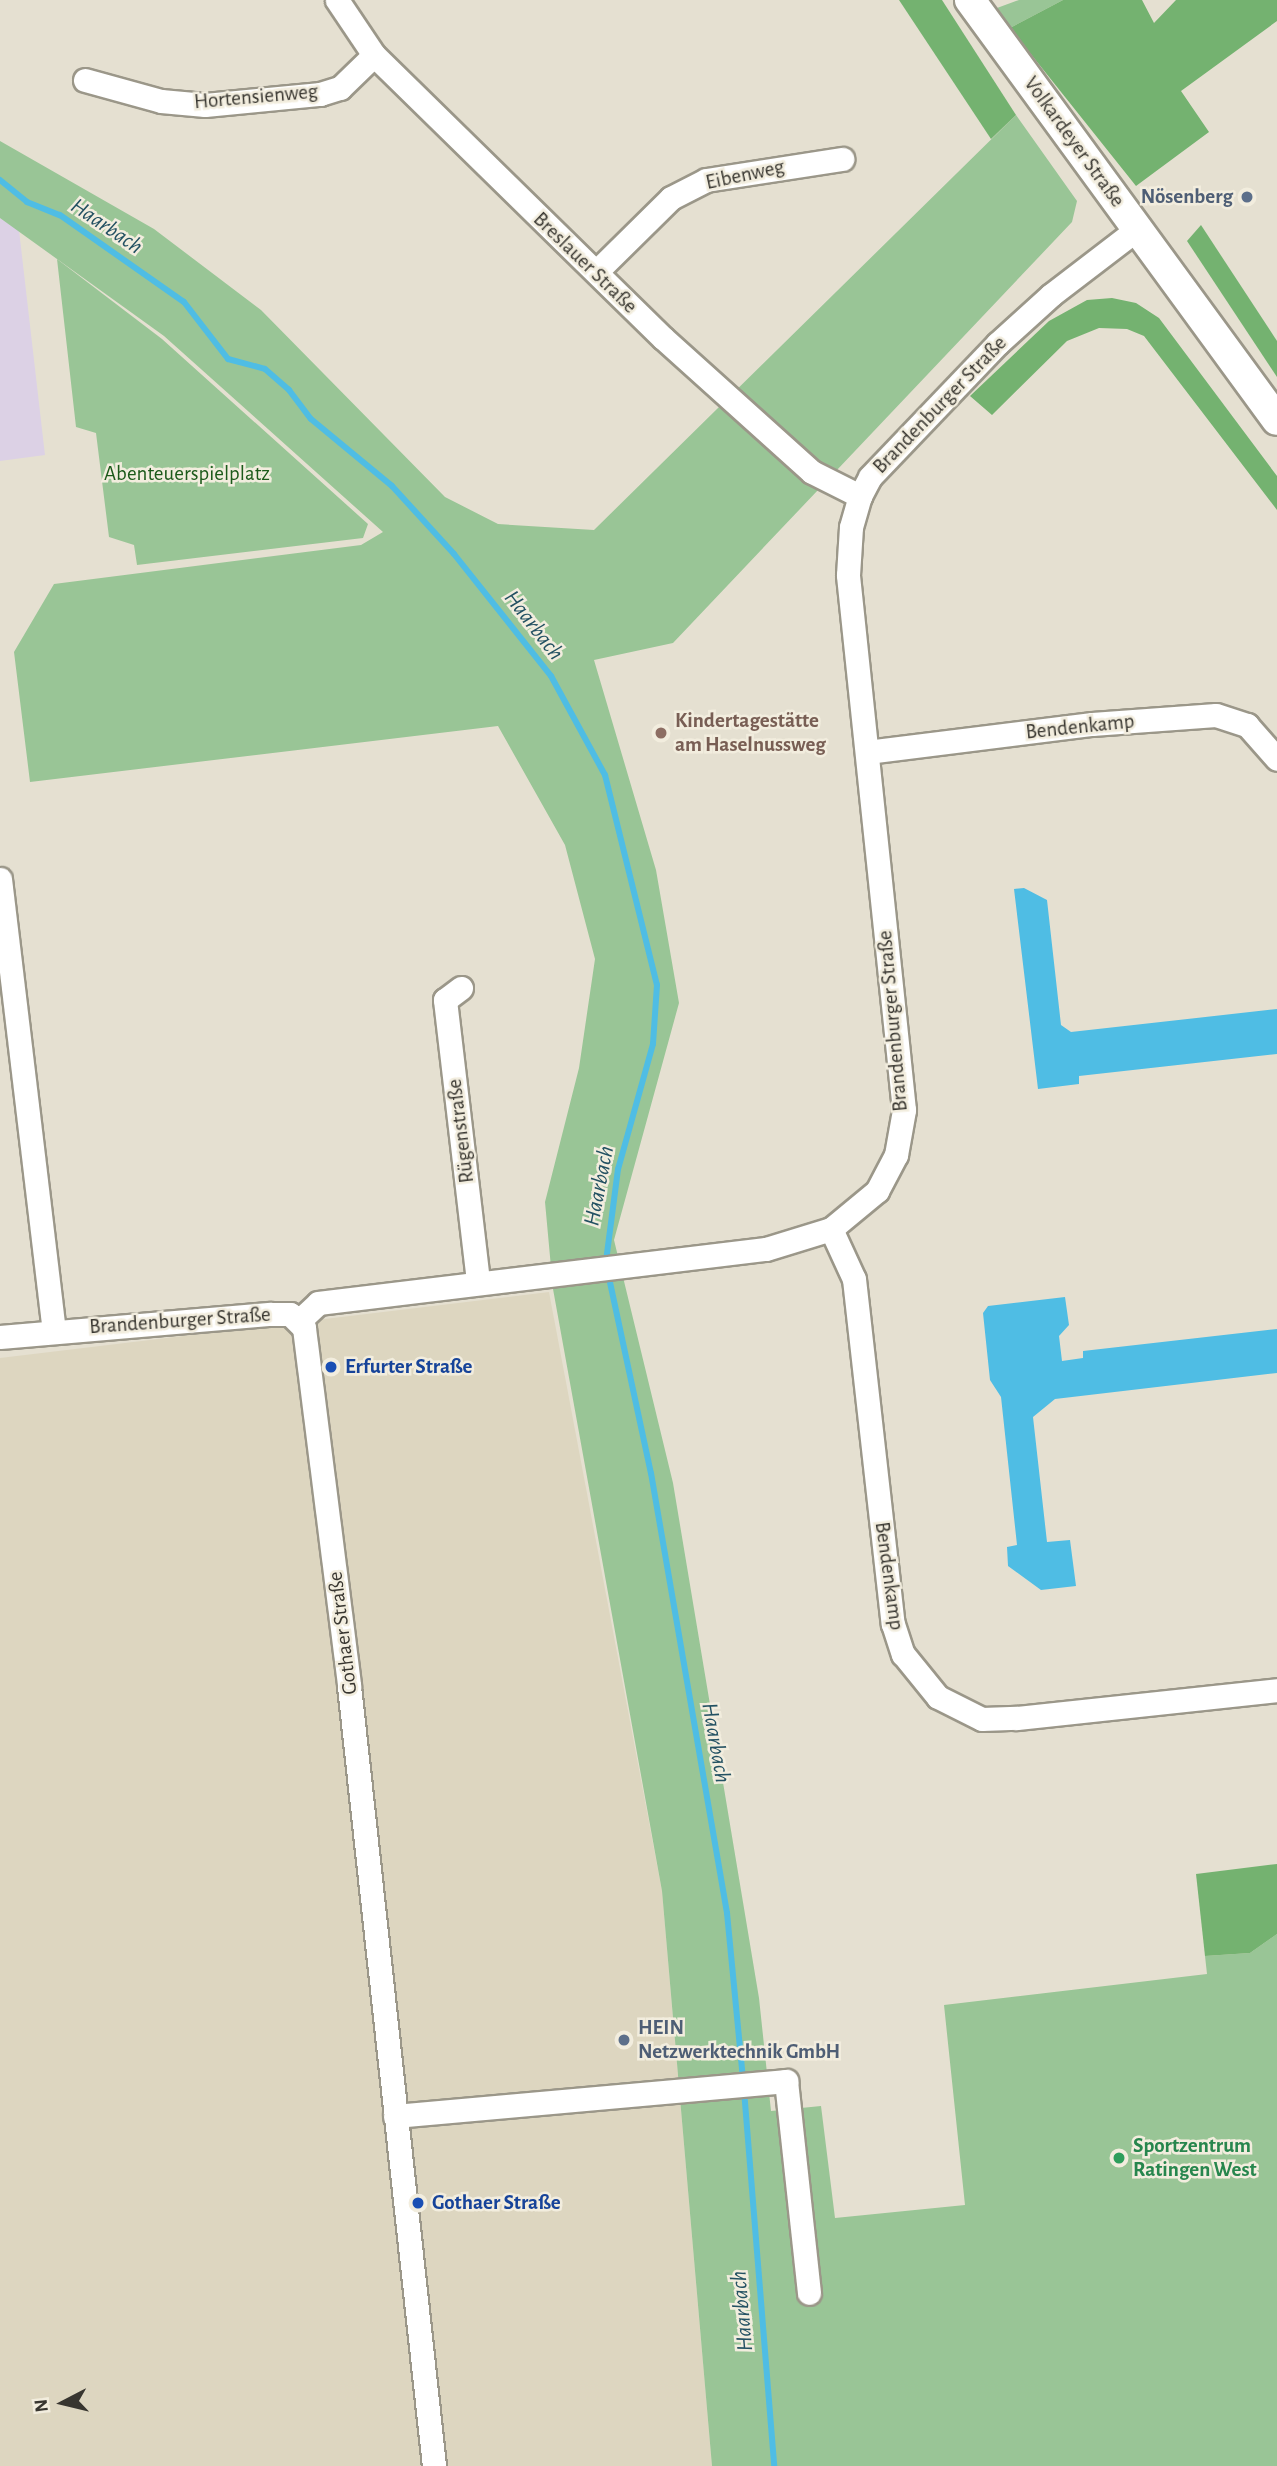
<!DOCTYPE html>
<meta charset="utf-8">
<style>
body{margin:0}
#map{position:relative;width:1277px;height:2466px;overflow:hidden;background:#e5e0d1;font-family:"Alegreya Sans",sans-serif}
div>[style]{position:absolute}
.built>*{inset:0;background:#ddd6c0}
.education>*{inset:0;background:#dcd1e5}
.green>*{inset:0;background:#99c596}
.forest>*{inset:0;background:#74b270}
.water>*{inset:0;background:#4fbde4}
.stream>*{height:6px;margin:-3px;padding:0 3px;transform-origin:3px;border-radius:3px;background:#4fbde4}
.roads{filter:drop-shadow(2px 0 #9b9789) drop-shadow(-2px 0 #9b9789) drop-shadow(0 2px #9b9789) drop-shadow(0 -2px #9b9789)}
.minor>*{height:23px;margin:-11.5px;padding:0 11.5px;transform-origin:11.5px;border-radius:11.5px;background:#fff}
.major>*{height:30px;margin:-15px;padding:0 15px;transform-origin:15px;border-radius:15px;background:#fff}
.dots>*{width:19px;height:19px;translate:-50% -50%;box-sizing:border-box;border:4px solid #f2edde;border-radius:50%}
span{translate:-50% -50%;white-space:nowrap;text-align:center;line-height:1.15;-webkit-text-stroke:5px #f2edde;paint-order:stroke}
.street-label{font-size:21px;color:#383630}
.service-label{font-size:21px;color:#4e5e75;font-weight:700}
.right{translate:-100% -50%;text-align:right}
.left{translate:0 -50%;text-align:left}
.park-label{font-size:21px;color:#1c5a1a}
.education-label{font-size:21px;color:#785e54;font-weight:700}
.transit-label{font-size:21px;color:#164399;font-weight:700}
.leisure-label{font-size:21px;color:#27864d;font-weight:700}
.water-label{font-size:23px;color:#235162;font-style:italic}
.north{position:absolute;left:28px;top:2368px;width:70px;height:70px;-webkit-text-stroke:5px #f2edde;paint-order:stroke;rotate:263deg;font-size:19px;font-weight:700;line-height:28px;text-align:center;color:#383630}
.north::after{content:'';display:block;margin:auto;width:24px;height:32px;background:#383630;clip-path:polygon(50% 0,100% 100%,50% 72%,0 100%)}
</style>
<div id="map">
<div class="built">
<div style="clip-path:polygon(549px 1292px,662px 1891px,712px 2466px,0 2466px,0 1358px)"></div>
</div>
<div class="education">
<div style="clip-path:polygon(0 218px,19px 230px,45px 455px,0 461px)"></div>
</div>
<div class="green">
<div style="clip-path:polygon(1019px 0,1063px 0,1010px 28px,997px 8px)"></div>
<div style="clip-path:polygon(1016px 115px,1077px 201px,1072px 222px,673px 643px,594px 660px,656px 870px,679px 1003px,614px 1240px,673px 1483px,759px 1998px,771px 2111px,821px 2106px,835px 2218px,965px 2205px,944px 2005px,1207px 1974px,1205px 1956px,1250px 1953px,1277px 1934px,1277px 2466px,712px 2466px,662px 1891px,553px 1289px,545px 1202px,579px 1068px,595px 959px,565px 845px,498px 726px,30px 782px,14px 652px,54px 584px,361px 545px,383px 532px,164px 336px,0 218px,0 141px,154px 229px,261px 310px,445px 497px,498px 524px,594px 530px)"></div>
<div style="clip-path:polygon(57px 259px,162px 339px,368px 524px,363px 538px,137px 565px,134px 545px,109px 537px,96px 433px,76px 427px)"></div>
</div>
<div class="forest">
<div style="clip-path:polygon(899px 0,942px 0,1016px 115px,991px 139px)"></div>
<div style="clip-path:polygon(1063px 0,1142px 0,1154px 23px,1176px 0,1277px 0,1277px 21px,1181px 91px,1209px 132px,1136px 186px,1010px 28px)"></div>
<div style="clip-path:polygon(1201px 225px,1277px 341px,1277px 377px,1187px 241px)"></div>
<div style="clip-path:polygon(1112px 298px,1136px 303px,1159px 318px,1277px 476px,1277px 510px,1144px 336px,1127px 329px,1099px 328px,1067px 341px,992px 415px,970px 396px,1049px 321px,1087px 300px)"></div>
<div style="clip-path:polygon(1277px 1864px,1277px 1934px,1250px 1953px,1205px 1956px,1196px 1874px)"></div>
</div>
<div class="water">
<div style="clip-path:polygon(1024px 888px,1047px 900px,1061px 1025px,1071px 1032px,1277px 1009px,1277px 1054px,1079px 1076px,1079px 1084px,1038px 1089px,1014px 889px)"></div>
<div style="clip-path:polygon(1065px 1297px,1069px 1325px,1059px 1336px,1062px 1361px,1083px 1358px,1083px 1351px,1277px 1329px,1277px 1373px,1055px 1399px,1033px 1417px,1047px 1542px,1070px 1540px,1076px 1586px,1041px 1590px,1008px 1566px,1007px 1547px,1017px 1545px,1001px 1397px,990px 1380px,983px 1313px,988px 1306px)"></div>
</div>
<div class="stream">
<div style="left:0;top:180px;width:35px;rotate:39deg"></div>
<div style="left:27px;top:202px;width:35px;rotate:22deg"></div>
<div style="left:60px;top:215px;width:151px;rotate:35.1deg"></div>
<div style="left:184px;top:302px;width:72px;rotate:52.3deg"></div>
<div style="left:228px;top:359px;width:38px;rotate:15deg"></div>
<div style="left:265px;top:369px;width:32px;rotate:41deg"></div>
<div style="left:289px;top:390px;width:36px;rotate:53deg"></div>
<div style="left:311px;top:419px;width:105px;rotate:39.6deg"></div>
<div style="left:392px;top:486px;width:92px;rotate:47.6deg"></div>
<div style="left:454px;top:554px;width:156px;rotate:51.5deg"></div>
<div style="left:551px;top:676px;width:113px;rotate:61.4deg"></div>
<div style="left:605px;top:775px;width:216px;rotate:76.1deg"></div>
<div style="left:657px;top:985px;width:59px;rotate:93.9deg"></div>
<div style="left:653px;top:1044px;width:130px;rotate:105.6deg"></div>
<div style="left:618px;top:1169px;width:94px;rotate:97.4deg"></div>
<div style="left:608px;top:1273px;width:205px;rotate:77.9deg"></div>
<div style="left:651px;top:1473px;width:447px;rotate:80.2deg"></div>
<div style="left:727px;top:1913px;width:167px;rotate:84.5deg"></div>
<div style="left:744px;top:2090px;width:377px;rotate:85.4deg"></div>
</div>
<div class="roads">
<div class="minor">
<div style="left:337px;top:0;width:66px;rotate:56.1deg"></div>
<div style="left:374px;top:55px;width:404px;rotate:44.4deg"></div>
<div style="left:663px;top:338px;width:200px;rotate:42deg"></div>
<div style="left:812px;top:472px;width:54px;rotate:26.6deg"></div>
<div style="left:85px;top:80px;width:79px;rotate:15.4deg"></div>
<div style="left:161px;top:101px;width:44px;rotate:5.2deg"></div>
<div style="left:205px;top:105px;width:116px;rotate:-5.5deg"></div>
<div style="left:320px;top:94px;width:21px;rotate:-17deg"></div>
<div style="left:340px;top:88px;width:47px;rotate:-44.1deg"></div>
<div style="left:596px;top:272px;width:105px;rotate:-44.6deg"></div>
<div style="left:671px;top:198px;width:39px;rotate:-27deg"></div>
<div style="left:706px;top:180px;width:138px;rotate:-8.8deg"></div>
<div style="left:867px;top:752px;width:227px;rotate:-7.1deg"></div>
<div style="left:1092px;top:724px;width:124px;rotate:-4.2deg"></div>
<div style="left:1216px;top:715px;width:33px;rotate:18deg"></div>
<div style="left:1247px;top:725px;width:45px;rotate:48.6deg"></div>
<div style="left:0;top:879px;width:455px;rotate:83.2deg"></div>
<div style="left:461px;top:988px;width:20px;rotate:143deg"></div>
<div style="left:445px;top:1000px;width:284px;rotate:83.3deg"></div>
<div style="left:831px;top:1229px;width:55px;rotate:65.3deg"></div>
<div style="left:854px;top:1279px;width:347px;rotate:83.6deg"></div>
<div style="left:893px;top:1624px;width:32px;rotate:72deg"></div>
<div style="left:903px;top:1654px;width:55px;rotate:50.9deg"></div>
<div style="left:938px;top:1697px;width:49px;rotate:26.6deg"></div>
<div style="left:982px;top:1719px;width:35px;rotate:-2deg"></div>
<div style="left:1017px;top:1718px;width:262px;rotate:-6.1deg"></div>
<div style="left:299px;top:1321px;width:26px;rotate:-43deg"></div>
<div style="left:318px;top:1303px;width:451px;rotate:-6.9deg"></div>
<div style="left:766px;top:1249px;width:68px;rotate:-17.1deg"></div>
<div style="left:831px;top:1229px;width:60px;rotate:-39.6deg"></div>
<div style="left:877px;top:1191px;width:41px;rotate:-62.2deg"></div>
<div style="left:896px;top:1155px;width:46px;rotate:-79.9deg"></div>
<div style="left:904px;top:1110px;width:538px;rotate:-95.98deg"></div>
<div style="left:848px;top:575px;width:48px;rotate:-86.4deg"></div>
<div style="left:851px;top:527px;width:32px;rotate:-74deg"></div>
<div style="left:860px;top:496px;width:21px;rotate:-62deg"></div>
<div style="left:870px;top:477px;width:184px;rotate:-46.3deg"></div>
<div style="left:997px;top:344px;width:73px;rotate:-42.2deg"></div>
<div style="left:1051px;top:295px;width:108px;rotate:-37.5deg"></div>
<div style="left:0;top:1337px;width:272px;rotate:-4.9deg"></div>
<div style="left:271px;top:1314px;width:19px"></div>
<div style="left:290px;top:1314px;width:20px;rotate:45deg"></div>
<div style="left:304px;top:1328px;width:361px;rotate:82.8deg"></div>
<div style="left:349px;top:1686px;width:785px;rotate:83.78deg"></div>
<div style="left:395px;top:2116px;width:393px;rotate:-5.1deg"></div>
<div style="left:786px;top:2081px;width:213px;rotate:83.8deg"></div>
</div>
<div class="major">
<div style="left:970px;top:0;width:520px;rotate:53.83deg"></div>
</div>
</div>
<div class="dots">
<div style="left:1247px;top:197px;background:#5c6f8a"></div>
<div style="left:661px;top:733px;background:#8d6e63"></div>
<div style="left:331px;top:1367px;background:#1a4fb4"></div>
<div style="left:624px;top:2040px;background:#5c6f8a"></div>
<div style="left:1119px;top:2158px;background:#2e9e5b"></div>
<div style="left:418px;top:2203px;background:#1a4fb4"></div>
</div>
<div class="street-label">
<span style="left:256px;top:97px;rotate:-5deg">Hortensienweg</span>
<span style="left:1074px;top:142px;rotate:54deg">Volkardeyer Straße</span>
<span style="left:745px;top:175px;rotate:-12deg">Eibenweg</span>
<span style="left:585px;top:263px;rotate:44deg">Breslauer Straße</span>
<span style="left:940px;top:405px;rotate:-46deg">Brandenburger Straße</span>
<span style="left:1080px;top:727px;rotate:-6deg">Bendenkamp</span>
<span style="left:893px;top:1021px;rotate:-95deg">Brandenburger Straße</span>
<span style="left:461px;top:1131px;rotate:-97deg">Rügenstraße</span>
<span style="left:180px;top:1321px;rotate:-4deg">Brandenburger Straße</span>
<span style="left:889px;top:1576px;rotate:82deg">Bendenkamp</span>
<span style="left:343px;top:1633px;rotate:-97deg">Gothaer Straße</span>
</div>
<div class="service-label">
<span class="right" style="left:1233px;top:197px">Nösenberg</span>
<span class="left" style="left:638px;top:2040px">HEIN<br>Netzwerktechnik GmbH</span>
</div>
<div class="park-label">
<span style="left:187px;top:474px">Abenteuerspielplatz</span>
</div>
<div class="education-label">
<span class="left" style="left:675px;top:733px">Kindertagestätte<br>am Haselnussweg</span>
</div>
<div class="transit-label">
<span class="left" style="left:345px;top:1367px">Erfurter Straße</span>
<span class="left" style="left:432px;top:2203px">Gothaer Straße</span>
</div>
<div class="leisure-label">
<span class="left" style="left:1133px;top:2158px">Sportzentrum<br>Ratingen West</span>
</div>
<div class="water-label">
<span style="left:106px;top:227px;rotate:34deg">Haarbach</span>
<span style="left:533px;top:626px;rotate:52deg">Haarbach</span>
<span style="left:600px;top:1186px;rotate:-79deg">Haarbach</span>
<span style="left:715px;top:1743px;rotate:80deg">Haarbach</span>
<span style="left:743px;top:2311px;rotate:-95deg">Haarbach</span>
</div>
<div class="north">N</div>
</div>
